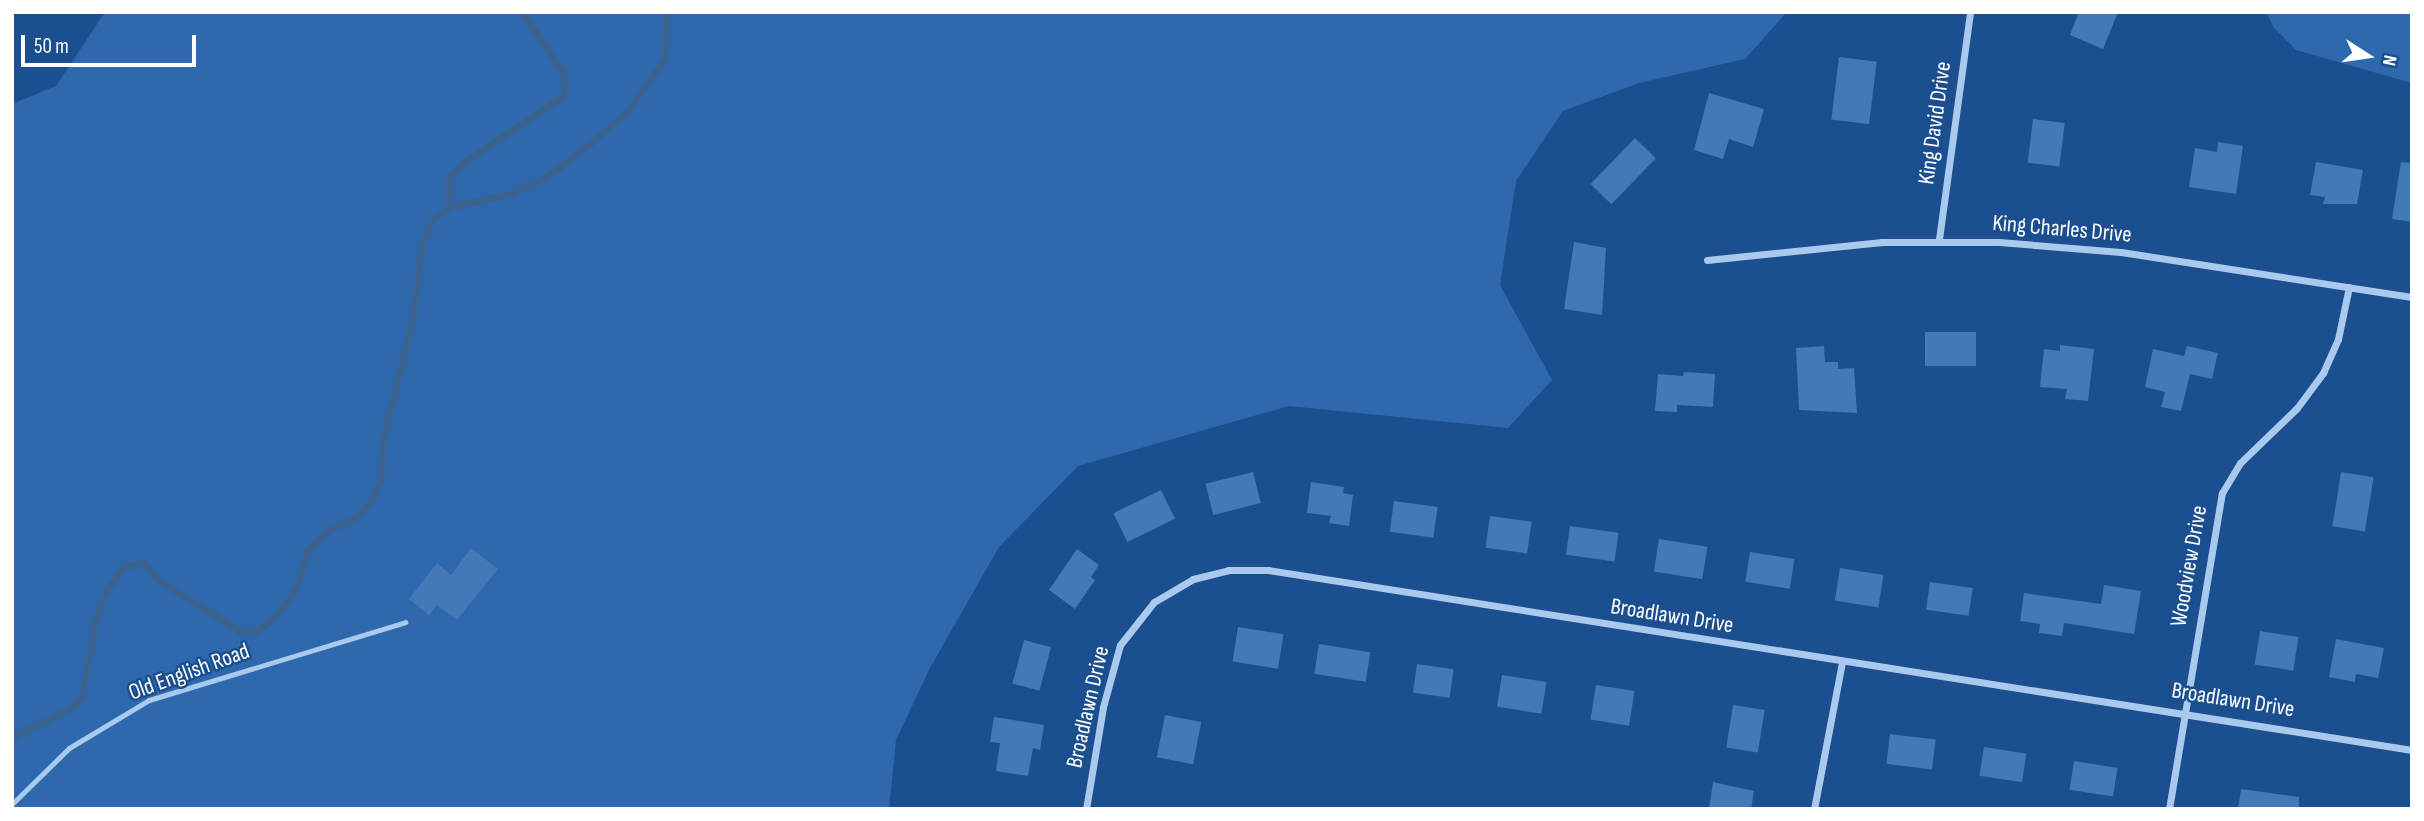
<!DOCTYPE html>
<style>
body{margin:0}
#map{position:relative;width:2424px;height:821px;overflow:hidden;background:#1b4f8f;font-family:"Sofia Sans Condensed",sans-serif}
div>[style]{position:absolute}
.green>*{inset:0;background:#2e69ad}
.stream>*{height:7px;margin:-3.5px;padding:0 3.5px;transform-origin:3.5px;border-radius:3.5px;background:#3c6290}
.building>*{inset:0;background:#4478b7;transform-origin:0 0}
.lane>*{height:5px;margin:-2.5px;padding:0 2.5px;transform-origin:2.5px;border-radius:2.5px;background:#a9c9ee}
.street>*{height:7px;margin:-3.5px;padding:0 3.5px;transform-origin:3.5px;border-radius:3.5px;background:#a9c9ee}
span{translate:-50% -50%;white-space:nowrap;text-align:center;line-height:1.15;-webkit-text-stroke:5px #1b4f8f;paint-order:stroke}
.street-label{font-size:23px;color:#fff}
.frame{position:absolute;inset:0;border:14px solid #fff;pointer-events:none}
.north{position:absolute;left:2333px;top:21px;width:70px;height:70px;-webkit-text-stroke:5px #1b4f8f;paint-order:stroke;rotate:102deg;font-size:19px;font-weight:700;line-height:28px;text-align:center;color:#fff}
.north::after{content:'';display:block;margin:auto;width:24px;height:32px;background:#fff;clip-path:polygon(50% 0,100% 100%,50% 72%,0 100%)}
.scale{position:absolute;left:21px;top:35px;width:175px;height:32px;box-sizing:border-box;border:4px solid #fff;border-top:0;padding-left:9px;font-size:21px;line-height:24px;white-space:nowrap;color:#fff;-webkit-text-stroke:5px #1b4f8f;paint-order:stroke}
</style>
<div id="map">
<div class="green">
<div style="clip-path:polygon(105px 12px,1787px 12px,1745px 59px,1639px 83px,1563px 111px,1516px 181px,1500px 285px,1552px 380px,1508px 428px,1289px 406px,1078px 466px,999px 547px,930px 668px,896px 740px,889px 809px,12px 809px,12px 104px,56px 86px)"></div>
<div style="clip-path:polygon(2266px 12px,2412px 12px,2412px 83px,2296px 50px,2274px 28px)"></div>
</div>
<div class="stream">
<div style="left:449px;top:207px;width:30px;rotate:-90deg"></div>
<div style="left:449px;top:177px;width:16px;rotate:-47deg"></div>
<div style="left:460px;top:165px;width:119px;rotate:-33.7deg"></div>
<div style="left:559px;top:99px;width:13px;rotate:-58deg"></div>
<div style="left:566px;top:88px;width:17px;rotate:-103deg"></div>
<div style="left:562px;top:71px;width:71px;rotate:-124.1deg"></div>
<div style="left:12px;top:737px;width:68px;rotate:-26.2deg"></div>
<div style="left:73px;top:707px;width:15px;rotate:-53deg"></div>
<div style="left:82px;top:695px;width:75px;rotate:-80deg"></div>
<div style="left:95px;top:621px;width:33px;rotate:-69deg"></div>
<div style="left:107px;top:590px;width:29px;rotate:-55deg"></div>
<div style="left:124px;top:566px;width:20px;rotate:-9deg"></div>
<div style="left:144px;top:563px;width:23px;rotate:50deg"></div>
<div style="left:159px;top:581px;width:97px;rotate:31.6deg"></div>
<div style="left:242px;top:632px;width:15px;rotate:-4deg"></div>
<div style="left:257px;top:631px;width:28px;rotate:-39deg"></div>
<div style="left:279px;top:613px;width:32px;rotate:-56deg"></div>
<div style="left:297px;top:586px;width:37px;rotate:-74deg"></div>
<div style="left:307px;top:550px;width:32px;rotate:-41deg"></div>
<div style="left:331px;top:529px;width:29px;rotate:-25deg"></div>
<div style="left:357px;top:517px;width:23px;rotate:-50deg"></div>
<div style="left:372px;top:499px;width:21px;rotate:-67deg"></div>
<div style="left:380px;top:480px;width:46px;rotate:-85deg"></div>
<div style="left:384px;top:434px;width:117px;rotate:-76.2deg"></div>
<div style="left:412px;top:320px;width:76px;rotate:-82.4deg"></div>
<div style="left:422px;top:245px;width:27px;rotate:-68deg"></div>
<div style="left:432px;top:220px;width:21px;rotate:-37deg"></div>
<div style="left:449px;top:207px;width:62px;rotate:-12deg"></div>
<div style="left:510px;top:194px;width:38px;rotate:-25deg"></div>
<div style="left:545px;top:178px;width:58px;rotate:-37.3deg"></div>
<div style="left:591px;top:143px;width:50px;rotate:-41.7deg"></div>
<div style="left:628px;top:110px;width:62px;rotate:-54.2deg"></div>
<div style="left:664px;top:60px;width:48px;rotate:-87.6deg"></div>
</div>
<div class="building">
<div style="clip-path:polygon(2079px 12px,2118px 12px,2103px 49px,2070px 35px)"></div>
<div style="left:1839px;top:57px;width:38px;height:63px;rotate:7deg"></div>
<div style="clip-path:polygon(1709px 93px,1764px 109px,1753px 147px,1729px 139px,1723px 159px,1694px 150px)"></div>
<div style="left:2033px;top:119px;width:32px;height:44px;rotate:7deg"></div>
<div style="left:1635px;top:138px;width:29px;height:64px;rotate:44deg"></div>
<div style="clip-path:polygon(2218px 142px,2243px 146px,2236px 194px,2189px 187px,2195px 148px,2217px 152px)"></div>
<div style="clip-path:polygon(2316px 162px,2363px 170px,2357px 204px,2323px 204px,2325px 197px,2310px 195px)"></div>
<div style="clip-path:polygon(2401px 162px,2412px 163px,2412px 222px,2392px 219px)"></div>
<div style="clip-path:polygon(1574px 242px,1606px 248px,1602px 315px,1564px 309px)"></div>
<div style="left:1925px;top:332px;width:51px;height:34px"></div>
<div style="clip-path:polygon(2060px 345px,2094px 349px,2088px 401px,2065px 399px,2067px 389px,2040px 387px,2044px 349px,2060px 351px)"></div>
<div style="clip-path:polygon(1824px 346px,1825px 362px,1838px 362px,1838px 369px,1854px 368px,1857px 413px,1799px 410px,1796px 348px)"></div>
<div style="clip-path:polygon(2187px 346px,2218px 353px,2212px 379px,2190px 374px,2181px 411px,2161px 407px,2165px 392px,2145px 387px,2153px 349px,2184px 356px)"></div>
<div style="clip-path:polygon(1684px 372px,1715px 374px,1713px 407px,1677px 405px,1677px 412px,1655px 411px,1658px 374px,1683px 376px)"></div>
<div style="left:1253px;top:472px;width:32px;height:49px;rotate:76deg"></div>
<div style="left:2341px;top:472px;width:33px;height:55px;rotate:9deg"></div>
<div style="clip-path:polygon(1311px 482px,1344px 487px,1343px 493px,1353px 495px,1349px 526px,1329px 523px,1331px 516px,1307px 513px)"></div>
<div style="left:1161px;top:490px;width:32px;height:53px;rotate:64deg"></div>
<div style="left:1394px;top:501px;width:44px;height:31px;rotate:8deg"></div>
<div style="left:1490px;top:516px;width:42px;height:32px;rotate:8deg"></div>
<div style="left:1570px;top:526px;width:49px;height:29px;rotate:8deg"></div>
<div style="left:1659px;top:539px;width:49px;height:33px;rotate:9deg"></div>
<div style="clip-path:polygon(471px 548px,498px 569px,457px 620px,437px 605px,429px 615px,409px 599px,437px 563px,451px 575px)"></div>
<div style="clip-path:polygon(1077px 549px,1099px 565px,1091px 577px,1095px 580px,1075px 609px,1049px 590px)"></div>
<div style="left:1750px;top:552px;width:45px;height:30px;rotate:9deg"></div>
<div style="left:1840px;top:568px;width:44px;height:33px;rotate:9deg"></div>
<div style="left:1930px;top:582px;width:43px;height:28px;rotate:8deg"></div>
<div style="clip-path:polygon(2104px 585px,2141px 591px,2134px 634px,2064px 623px,2062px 636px,2039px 633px,2040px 624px,2020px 621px,2024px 593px,2101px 604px)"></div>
<div style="left:1238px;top:627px;width:46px;height:35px;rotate:9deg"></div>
<div style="left:2260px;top:631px;width:39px;height:34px;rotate:9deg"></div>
<div style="clip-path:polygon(2336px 639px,2384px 648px,2378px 678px,2356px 674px,2355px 682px,2329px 677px)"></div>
<div style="left:1024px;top:640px;width:28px;height:45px;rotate:15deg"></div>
<div style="left:1319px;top:644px;width:52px;height:30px;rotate:9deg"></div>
<div style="left:1417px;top:664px;width:37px;height:29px;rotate:8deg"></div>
<div style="left:1502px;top:675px;width:45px;height:32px;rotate:9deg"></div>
<div style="left:1596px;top:685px;width:39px;height:35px;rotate:9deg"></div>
<div style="left:1733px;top:705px;width:32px;height:43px;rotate:9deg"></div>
<div style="left:1165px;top:715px;width:37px;height:43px;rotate:11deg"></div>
<div style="clip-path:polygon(994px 717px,1044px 725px,1040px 750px,1033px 748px,1028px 776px,996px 771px,1000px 743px,990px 742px)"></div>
<div style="left:1890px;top:734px;width:46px;height:30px;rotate:7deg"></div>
<div style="left:1984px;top:747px;width:43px;height:29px;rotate:9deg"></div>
<div style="left:2074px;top:761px;width:44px;height:29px;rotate:9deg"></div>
<div style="clip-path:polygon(1713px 782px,1754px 791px,1751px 809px,1709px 809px)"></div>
<div style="clip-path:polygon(2241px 789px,2299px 797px,2299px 809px,2238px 809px)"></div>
</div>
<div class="lane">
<div style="left:12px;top:804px;width:80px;rotate:-44.5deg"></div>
<div style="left:69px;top:748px;width:93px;rotate:-31deg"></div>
<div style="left:149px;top:700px;width:268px;rotate:-16.9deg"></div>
</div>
<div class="street">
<div style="left:1939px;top:239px;width:229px;rotate:-82.2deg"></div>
<div style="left:1707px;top:260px;width:176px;rotate:-5.9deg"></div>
<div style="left:1882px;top:242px;width:117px"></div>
<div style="left:1999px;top:242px;width:122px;rotate:4.7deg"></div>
<div style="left:2121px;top:252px;width:294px;rotate:8.8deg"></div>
<div style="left:1086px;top:809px;width:103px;rotate:-80.5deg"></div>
<div style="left:1103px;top:707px;width:64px;rotate:-74.7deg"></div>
<div style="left:1120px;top:645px;width:55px;rotate:-51.7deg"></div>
<div style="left:1154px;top:602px;width:45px;rotate:-30.5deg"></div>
<div style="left:1193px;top:579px;width:36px;rotate:-14deg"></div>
<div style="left:1228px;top:570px;width:40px"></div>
<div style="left:1268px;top:570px;width:1158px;rotate:8.94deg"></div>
<div style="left:1814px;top:809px;width:150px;rotate:-79.2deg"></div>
<div style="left:2169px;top:809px;width:320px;rotate:-80.5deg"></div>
<div style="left:2222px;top:493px;width:35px;rotate:-59deg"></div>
<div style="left:2240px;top:463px;width:79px;rotate:-44deg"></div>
<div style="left:2297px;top:408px;width:44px;rotate:-53.4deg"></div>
<div style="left:2323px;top:373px;width:37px;rotate:-66deg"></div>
<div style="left:2338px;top:339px;width:53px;rotate:-78.1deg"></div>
</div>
<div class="street-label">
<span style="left:1935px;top:123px;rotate:-82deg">King David Drive</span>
<span style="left:2062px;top:229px;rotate:5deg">King Charles Drive</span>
<span style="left:2189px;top:566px;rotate:-80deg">Woodview Drive</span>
<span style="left:1672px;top:616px;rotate:9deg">Broadlawn Drive</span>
<span style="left:189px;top:672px;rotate:-20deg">Old English Road</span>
<span style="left:2233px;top:700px;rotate:9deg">Broadlawn Drive</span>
<span style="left:1088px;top:707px;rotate:-77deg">Broadlawn Drive</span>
</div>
<div class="frame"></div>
<div class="north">N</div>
<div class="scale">50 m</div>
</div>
